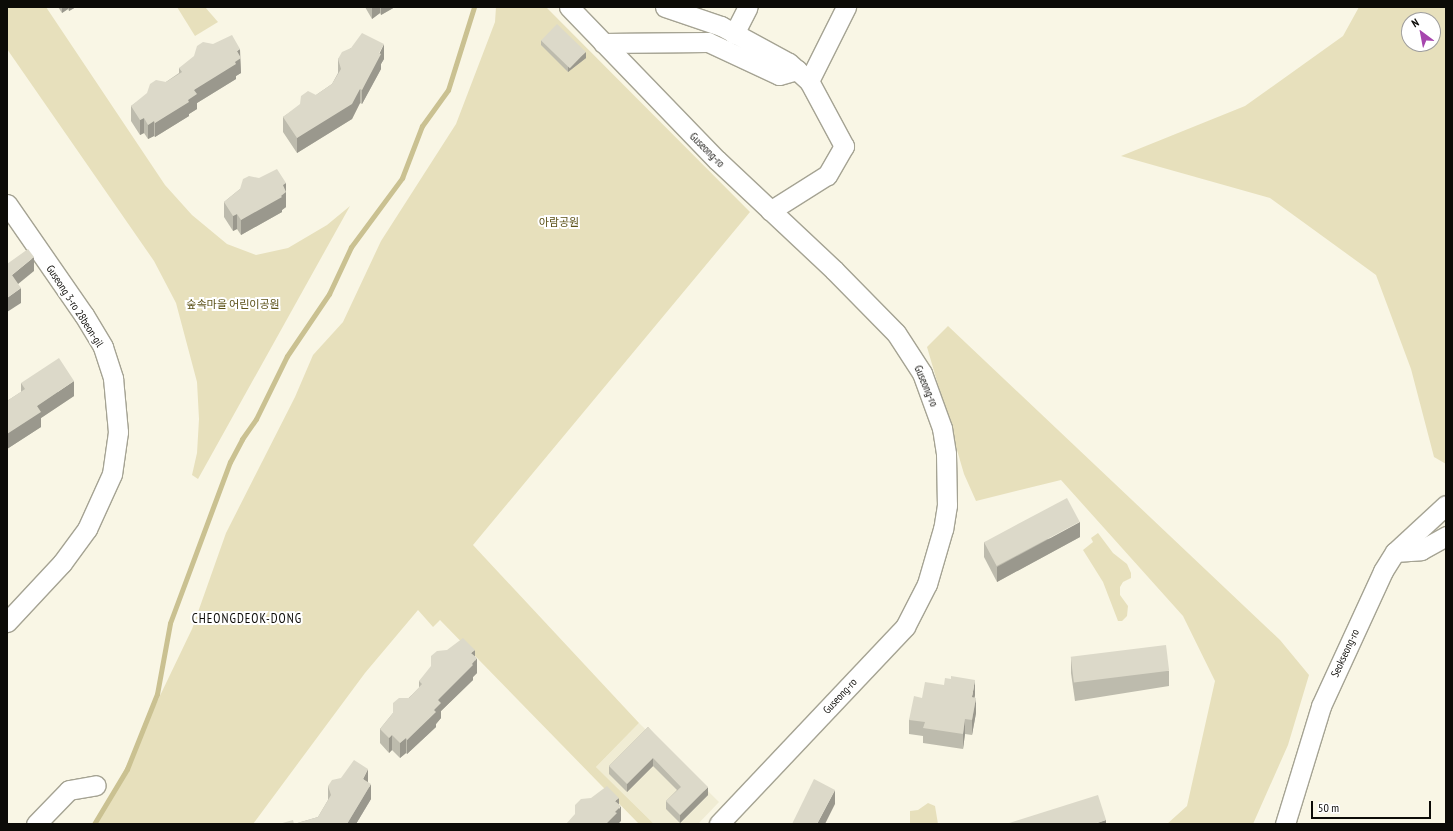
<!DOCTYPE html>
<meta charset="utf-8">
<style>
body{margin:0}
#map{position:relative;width:1453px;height:831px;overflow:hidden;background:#f9f6e5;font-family:"PT Sans Narrow","Noto Sans KR",sans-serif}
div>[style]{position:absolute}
.built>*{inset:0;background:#f0ecd4}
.green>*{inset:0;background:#e7e0bc}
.stream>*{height:5px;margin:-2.5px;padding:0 2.5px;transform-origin:2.5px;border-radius:2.5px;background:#cac191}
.roads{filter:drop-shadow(1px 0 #a5a393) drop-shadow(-1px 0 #a5a393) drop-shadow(0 1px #a5a393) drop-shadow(0 -1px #a5a393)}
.minor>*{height:19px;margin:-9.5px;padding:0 9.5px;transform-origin:9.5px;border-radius:9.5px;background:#fff}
.wall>*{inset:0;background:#bdbbad}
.shaded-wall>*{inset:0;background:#9a988d}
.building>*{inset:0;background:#dcd9c9;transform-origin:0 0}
span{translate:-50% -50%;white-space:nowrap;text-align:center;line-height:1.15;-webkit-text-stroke:4px #fff;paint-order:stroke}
.street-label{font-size:11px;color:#0c0b07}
.park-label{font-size:11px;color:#5c5219}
.quarter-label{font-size:13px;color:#0c0b07;letter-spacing:1px}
.frame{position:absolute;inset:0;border:8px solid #0c0b07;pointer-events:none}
.north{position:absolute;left:1401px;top:12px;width:40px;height:40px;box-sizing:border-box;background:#fff;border:1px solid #9e9d9c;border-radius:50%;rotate:328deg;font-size:11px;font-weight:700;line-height:16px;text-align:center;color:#0c0b07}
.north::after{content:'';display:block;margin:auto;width:14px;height:18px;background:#a646ae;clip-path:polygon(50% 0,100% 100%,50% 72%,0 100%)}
.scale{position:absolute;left:1311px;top:801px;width:120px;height:18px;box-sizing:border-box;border:2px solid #0c0b07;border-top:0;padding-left:5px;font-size:12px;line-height:14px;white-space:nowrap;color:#0c0b07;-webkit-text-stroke:3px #fff;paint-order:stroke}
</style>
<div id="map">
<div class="built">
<div style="clip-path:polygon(639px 723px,719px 802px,698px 824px,654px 824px,596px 767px)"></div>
</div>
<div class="green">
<div style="clip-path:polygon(7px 7px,46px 7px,165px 185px,192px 215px,227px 244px,256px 255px,288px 248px,327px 225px,350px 206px,198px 479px,192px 475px,197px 453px,199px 419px,197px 382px,176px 303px,154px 261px,7px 49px)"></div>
<div style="clip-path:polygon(177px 7px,205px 7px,218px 22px,195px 36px)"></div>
<div style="clip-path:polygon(496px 7px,546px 7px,750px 212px,473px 545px,639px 723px,596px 767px,654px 824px,639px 824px,440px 620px,433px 627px,418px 610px,365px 673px,253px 824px,93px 824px,110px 800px,192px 629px,226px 533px,295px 397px,313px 355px,343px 322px,381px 241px,456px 124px,495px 22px)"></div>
<div style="clip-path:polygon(evenodd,1359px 7px,1446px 7px,1446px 464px,1434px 457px,1411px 369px,1376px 275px,1270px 198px,1121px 156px,1245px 106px,1343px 36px,1359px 7px,1409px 20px,1433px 20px,1433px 44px,1409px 44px,1409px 20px)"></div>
<div style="clip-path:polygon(948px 326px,1280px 640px,1309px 675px,1288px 745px,1253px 824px,1167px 824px,1187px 806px,1215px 681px,1183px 616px,1061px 480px,976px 501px,964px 474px,927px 347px)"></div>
<div style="clip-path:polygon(1098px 533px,1113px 553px,1127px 564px,1131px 573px,1131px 578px,1123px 582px,1120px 587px,1120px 595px,1128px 606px,1127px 616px,1122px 621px,1118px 621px,1103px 582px,1083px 550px,1093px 542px,1091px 538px)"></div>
<div style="clip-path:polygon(928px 803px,935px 806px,938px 824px,910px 824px,910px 811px,918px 810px)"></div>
</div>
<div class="stream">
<div style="left:94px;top:824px;width:64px;rotate:-59deg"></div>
<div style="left:127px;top:769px;width:81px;rotate:-68.2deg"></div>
<div style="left:157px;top:694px;width:72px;rotate:-79.6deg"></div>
<div style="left:170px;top:623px;width:172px;rotate:-69.6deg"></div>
<div style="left:230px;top:462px;width:26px;rotate:-62deg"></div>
<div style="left:242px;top:439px;width:24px;rotate:-55deg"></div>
<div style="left:256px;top:419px;width:70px;rotate:-63.8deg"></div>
<div style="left:287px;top:356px;width:75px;rotate:-55.9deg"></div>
<div style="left:329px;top:294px;width:52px;rotate:-64.9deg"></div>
<div style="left:351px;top:247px;width:86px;rotate:-53.5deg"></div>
<div style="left:402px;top:178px;width:56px;rotate:-69deg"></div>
<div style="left:422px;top:126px;width:44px;rotate:-54.2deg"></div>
<div style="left:448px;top:90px;width:87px;rotate:-72.6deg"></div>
</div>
<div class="roads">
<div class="minor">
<div style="left:569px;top:7px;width:213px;rotate:46deg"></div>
<div style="left:717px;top:160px;width:161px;rotate:43.2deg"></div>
<div style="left:834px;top:270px;width:88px;rotate:45.5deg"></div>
<div style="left:896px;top:333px;width:48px;rotate:57deg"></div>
<div style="left:922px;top:373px;width:59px;rotate:70deg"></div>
<div style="left:942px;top:428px;width:26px;rotate:81deg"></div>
<div style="left:946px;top:454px;width:51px;rotate:88.9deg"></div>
<div style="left:947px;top:505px;width:24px;rotate:99deg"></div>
<div style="left:943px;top:529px;width:57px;rotate:106.2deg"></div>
<div style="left:927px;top:584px;width:48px;rotate:117.1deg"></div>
<div style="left:905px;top:627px;width:271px;rotate:133.4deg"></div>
<div style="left:665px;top:7px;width:59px;rotate:18.7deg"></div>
<div style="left:721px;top:26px;width:77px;rotate:28.6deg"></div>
<div style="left:789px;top:63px;width:27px;rotate:42deg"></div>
<div style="left:809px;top:81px;width:74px;rotate:61.7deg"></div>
<div style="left:844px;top:146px;width:34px;rotate:120deg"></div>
<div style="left:827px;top:175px;width:67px;rotate:147.7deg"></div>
<div style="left:734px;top:34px;width:30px;rotate:-63deg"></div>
<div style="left:603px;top:43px;width:105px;rotate:-0.5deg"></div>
<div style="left:708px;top:42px;width:78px;rotate:24.9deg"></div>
<div style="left:779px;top:75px;width:19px;rotate:-16deg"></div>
<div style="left:809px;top:81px;width:83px;rotate:-63.4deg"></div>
<div style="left:7px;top:204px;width:135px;rotate:55.3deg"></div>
<div style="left:84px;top:315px;width:37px;rotate:59deg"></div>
<div style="left:103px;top:347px;width:33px;rotate:72deg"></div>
<div style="left:113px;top:378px;width:54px;rotate:84.7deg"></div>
<div style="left:118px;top:432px;width:42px;rotate:98.1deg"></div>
<div style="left:112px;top:474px;width:60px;rotate:114.4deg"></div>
<div style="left:87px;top:529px;width:42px;rotate:126.3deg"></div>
<div style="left:62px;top:563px;width:81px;rotate:133deg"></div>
<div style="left:1395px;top:552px;width:26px;rotate:-4deg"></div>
<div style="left:1421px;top:550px;width:29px;rotate:-29deg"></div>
<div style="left:36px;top:824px;width:47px;rotate:-45.9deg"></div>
<div style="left:69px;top:790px;width:27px;rotate:-10deg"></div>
<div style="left:1285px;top:824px;width:123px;rotate:-73deg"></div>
<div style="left:1321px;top:706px;width:149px;rotate:-65.3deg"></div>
<div style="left:1383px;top:571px;width:22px;rotate:-58deg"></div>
<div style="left:1395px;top:552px;width:69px;rotate:-42.7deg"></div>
</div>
</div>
<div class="wall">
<div style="clip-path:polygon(58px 7px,76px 7px,69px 11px,68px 9px,62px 13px)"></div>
<div style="clip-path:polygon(365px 7px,395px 7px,381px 15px,380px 13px,372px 19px)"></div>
<div style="clip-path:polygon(541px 40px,586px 58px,568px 72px,541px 45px)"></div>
<div style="clip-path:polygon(351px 48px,384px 59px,381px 64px,381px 69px,362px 104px,360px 103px,352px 119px,297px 153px,283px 132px,283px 117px,316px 95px,332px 84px,338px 73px,338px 59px)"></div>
<div style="clip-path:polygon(240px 58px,241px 73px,236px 76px,236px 79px,197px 103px,197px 109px,189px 114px,189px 116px,155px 137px,154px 136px,148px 139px,144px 133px,140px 135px,131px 121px,131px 106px,179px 73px,179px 68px)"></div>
<div style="clip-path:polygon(286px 183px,286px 207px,282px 210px,282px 212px,241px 235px,237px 229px,233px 231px,224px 217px,224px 202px,240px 189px)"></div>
<div style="clip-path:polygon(21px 383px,74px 396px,41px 418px,41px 427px,7px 449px,7px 401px,21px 392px)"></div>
<div style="clip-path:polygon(1080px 537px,997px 582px,984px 557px,984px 542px)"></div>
<div style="clip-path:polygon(475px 656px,477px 673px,473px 677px,473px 680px,441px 711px,441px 718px,436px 724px,436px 727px,407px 754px,406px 753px,400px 758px,392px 750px,389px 753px,380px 743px,380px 729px,393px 713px,419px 688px,419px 681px)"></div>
<div style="clip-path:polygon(1071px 659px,1169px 671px,1169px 686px,1075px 701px,1071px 673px)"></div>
<div style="clip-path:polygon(975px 695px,974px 698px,976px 713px,972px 735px,965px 734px,963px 749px,923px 743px,923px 736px,909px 734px,909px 720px,922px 698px)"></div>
<div style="clip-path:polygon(648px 727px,708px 795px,680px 823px,666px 809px,666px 801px,677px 790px,653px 766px,627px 792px,609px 774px,609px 766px)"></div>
<div style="clip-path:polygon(368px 782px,371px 799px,356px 824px,279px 824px,294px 824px,318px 817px,328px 800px,328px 786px)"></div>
</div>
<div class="shaded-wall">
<div style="clip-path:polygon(62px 7px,68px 7px,68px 9px,62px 13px)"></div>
<div style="clip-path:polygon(69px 7px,76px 7px,69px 11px)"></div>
<div style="clip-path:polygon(372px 7px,380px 7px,380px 13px,372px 19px)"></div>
<div style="clip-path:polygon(381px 7px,395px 7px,381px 15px)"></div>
<div style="clip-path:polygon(384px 44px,384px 59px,381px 64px,381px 69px,362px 104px,362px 90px)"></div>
<div style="clip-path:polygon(240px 49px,241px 73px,236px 76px,236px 79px,197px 103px,197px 109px,189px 114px,189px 116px,155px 137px,155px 123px,188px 100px,194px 90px,237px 51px)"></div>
<div style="clip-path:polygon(586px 52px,586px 58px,568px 72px,568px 67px)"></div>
<div style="clip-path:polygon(360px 89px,360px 103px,352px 119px,297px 153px,297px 138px)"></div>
<div style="clip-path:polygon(144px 118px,144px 133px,140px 135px,140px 120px)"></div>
<div style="clip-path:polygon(154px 121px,154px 136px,148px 139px,148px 125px)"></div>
<div style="clip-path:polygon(286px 183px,286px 207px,282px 210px,282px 212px,241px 235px,241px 220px,283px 185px)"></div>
<div style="clip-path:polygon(237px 214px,237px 229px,233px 231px,233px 216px)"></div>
<div style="clip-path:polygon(34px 257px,34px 271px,12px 289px,12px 275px)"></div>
<div style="clip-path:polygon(21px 288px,21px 303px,7px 312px,7px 298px)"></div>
<div style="clip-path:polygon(74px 381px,74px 396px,41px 418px,41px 427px,7px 449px,7px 434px,37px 406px)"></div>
<div style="clip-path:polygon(1080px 522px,1080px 537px,997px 582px,997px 567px)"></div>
<div style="clip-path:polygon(475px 650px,475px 661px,477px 658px,477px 673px,473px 677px,473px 680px,441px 711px,441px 718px,436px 724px,436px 727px,407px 754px,407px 740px,434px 710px,438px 700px,471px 653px)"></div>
<div style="clip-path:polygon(975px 680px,975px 695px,972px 712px,972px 697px)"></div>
<div style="clip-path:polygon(976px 698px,976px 713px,972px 735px,972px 720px)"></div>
<div style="clip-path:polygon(965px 719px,965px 734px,963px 749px,963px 734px)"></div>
<div style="clip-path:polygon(392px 735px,392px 750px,389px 753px,389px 738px)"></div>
<div style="clip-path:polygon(406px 738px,406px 753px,400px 758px,400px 743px)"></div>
<div style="clip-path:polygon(653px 758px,653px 766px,627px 792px,627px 784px)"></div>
<div style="clip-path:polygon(368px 769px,368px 784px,363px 779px)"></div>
<div style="clip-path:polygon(371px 784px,371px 799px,356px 824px,347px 824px)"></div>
<div style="clip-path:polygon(708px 787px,708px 795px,680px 823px,680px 815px)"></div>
<div style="clip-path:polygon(835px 790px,835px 804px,825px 824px,817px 824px)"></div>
<div style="clip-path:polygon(619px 798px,619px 809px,621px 806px,621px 821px,618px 824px,606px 824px,615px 801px)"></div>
<div style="clip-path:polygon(1106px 820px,1106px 824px,1094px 824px)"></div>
</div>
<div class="building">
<div style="left:557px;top:24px;width:40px;height:23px;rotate:44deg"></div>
<div style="clip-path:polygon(362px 33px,384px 44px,379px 53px,381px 54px,362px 90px,360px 89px,352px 104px,297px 138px,283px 117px,300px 104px,301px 96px,308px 91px,316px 95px,332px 84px,341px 69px,338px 59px,342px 52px,351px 48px)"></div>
<div style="clip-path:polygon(232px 35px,240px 49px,237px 51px,241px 58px,235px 62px,236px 64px,194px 90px,197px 94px,188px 100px,189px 102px,155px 123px,154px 121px,148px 125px,144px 118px,140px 120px,131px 106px,147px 93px,150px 84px,156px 80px,166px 82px,182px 72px,179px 68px,194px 56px,197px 46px,203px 42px,213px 44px)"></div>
<div style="clip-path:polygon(277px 169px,286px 183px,283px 185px,286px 192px,281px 196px,282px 197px,241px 220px,237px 214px,233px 216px,224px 202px,240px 189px,243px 179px,249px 176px,259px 178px)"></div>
<div style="clip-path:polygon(28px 249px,34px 257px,12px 275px,21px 288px,7px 298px,7px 264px)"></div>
<div style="clip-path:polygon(59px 358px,74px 381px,37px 406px,41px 412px,7px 434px,7px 401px,25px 389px,21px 383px)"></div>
<div style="left:1067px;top:498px;width:27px;height:94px;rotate:62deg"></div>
<div style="clip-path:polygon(463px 638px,475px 650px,471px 653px,477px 658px,472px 664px,473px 665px,438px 700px,441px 703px,434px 710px,436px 712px,407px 740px,406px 738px,400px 743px,392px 735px,389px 738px,380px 729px,393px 713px,393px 703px,399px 698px,409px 698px,422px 684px,419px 681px,431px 666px,431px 656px,437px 651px,447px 650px)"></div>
<div style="left:1166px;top:645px;width:26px;height:96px;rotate:83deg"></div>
<div style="clip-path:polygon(951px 676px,975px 680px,972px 697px,976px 698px,972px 720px,965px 719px,963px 734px,923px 728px,925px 722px,909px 720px,914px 696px,922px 698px,925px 682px,944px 685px,945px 678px,951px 679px)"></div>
<div style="clip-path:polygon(648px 727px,708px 787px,680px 815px,666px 801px,681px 787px,653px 758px,627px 784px,609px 766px)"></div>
<div style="clip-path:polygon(354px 760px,368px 769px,363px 779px,371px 784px,347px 824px,279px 824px,293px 820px,294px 824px,318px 817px,331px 795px,328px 786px,332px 780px,341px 778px)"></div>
<div style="clip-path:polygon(814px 779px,835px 790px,817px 824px,792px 824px)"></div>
<div style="clip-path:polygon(607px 786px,619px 798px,615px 801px,621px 806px,615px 812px,617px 813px,606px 824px,566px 824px,575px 814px,575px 805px,581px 799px,591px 798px)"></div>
<div style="clip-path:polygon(1098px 795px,1106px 820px,1094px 824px,1006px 824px)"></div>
</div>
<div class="street-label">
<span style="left:707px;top:150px;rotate:45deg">Guseong-ro</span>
<span style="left:75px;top:306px;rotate:57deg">Guseong 3-ro 28beon-gil</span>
<span style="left:926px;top:386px;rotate:67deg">Guseong-ro</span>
<span style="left:1345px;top:653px;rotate:-65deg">Seokseong-ro</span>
<span style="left:840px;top:696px;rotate:-47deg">Guseong-ro</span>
</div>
<div class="park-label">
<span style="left:559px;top:222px">아람공원</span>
<span style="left:233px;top:304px">숲속마을 어린이공원</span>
</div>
<div class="quarter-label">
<span style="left:247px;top:619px">CHEONGDEOK-DONG</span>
</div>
<div class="frame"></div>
<div class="north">N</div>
<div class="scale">50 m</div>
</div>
